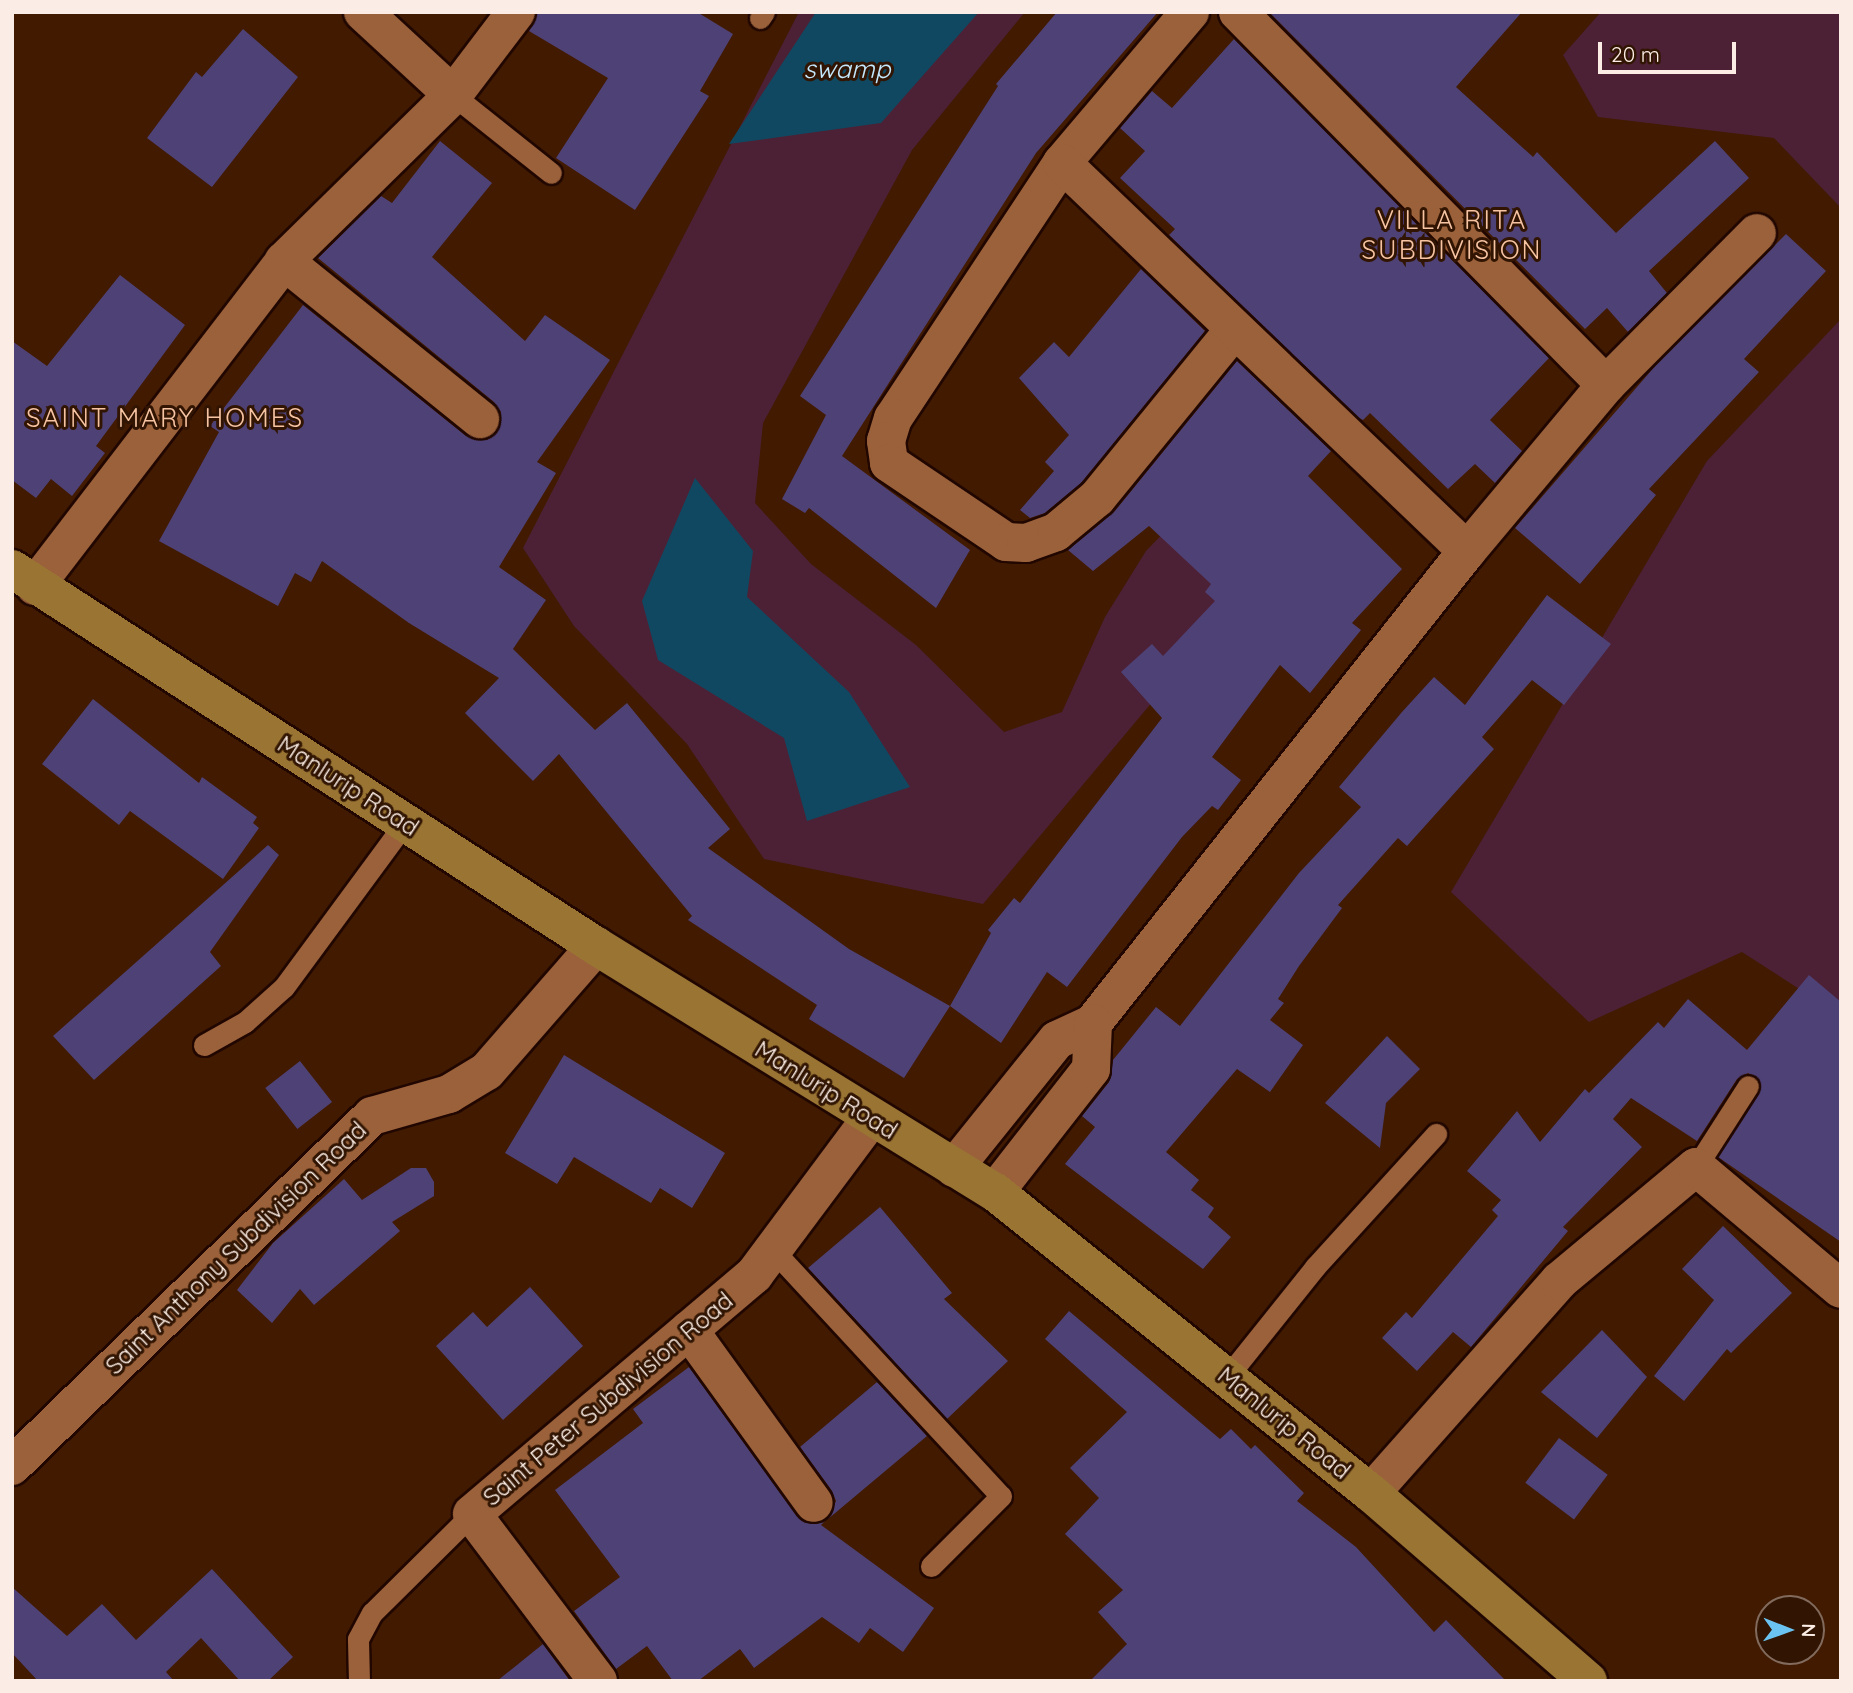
<!DOCTYPE html>
<style>
body{margin:0}
#map{position:relative;width:1853px;height:1693px;overflow:hidden;background:#411a00;font-family:Quicksand,sans-serif}
div>[style]{position:absolute}
.green>*{inset:0;background:#4d2135}
.water>*{inset:0;background:#104861}
.building>*{inset:0;background:#4e4176;transform-origin:0 0}
.roads{filter:drop-shadow(2px 0 #210700) drop-shadow(-2px 0 #210700) drop-shadow(0 2px #210700) drop-shadow(0 -2px #210700)}
.lane>*{height:21px;margin:-10.5px;padding:0 10.5px;transform-origin:10.5px;border-radius:10.5px;background:#9a613a}
.street>*{height:38px;margin:-19px;padding:0 19px;transform-origin:19px;border-radius:19px;background:#9a613a}
.secondary>*{height:38px;margin:-19px;padding:0 19px;transform-origin:19px;border-radius:19px;background:#997433}
span{translate:-50% -50%;white-space:nowrap;text-align:center;line-height:1.15;-webkit-text-stroke:6px #311502;paint-order:stroke}
.street-label{font-size:24px;color:#fbede5}
.water-label{font-size:26px;color:#c4e8fd;font-style:italic}
.neighbourhood-label{font-size:26px;color:#f6c3a3;letter-spacing:2px}
.frame{position:absolute;inset:0;border:14px solid #fbede5;pointer-events:none}
.north{position:absolute;left:1755px;top:1595px;width:70px;height:70px;box-sizing:border-box;background:#311502;border:2px solid #826b5d;border-radius:50%;rotate:91deg;font-size:19px;font-weight:700;line-height:28px;text-align:center;color:#fbede5}
.north::after{content:'';display:block;margin:auto;width:24px;height:32px;background:#6ac3f1;clip-path:polygon(50% 0,100% 100%,50% 72%,0 100%)}
.scale{position:absolute;left:1598px;top:42px;width:138px;height:32px;box-sizing:border-box;border:4px solid #fbede5;border-top:0;padding-left:9px;font-size:21px;line-height:24px;white-space:nowrap;color:#fbede5;-webkit-text-stroke:5px #311502;paint-order:stroke}
</style>
<div id="map">
<div class="green">
<div style="clip-path:polygon(799px 12px,1025px 12px,912px 150px,763px 423px,755px 503px,811px 564px,916px 645px,1004px 732px,1062px 712px,1105px 617px,1146px 551px,1200px 495px,1272px 559px,983px 904px,764px 859px,687px 744px,574px 626px,523px 548px)"></div>
<div style="clip-path:polygon(1601px 12px,1841px 12px,1841px 208px,1774px 138px,1598px 117px,1563px 55px)"></div>
<div style="clip-path:polygon(1841px 319px,1841px 1016px,1742px 952px,1589px 1022px,1451px 892px,1707px 461px)"></div>
</div>
<div class="water">
<div style="clip-path:polygon(816px 12px,979px 12px,881px 123px,729px 144px)"></div>
<div style="clip-path:polygon(695px 478px,753px 551px,747px 597px,849px 692px,910px 787px,807px 821px,784px 738px,658px 660px,642px 601px)"></div>
</div>
<div class="building">
<div style="clip-path:polygon(537px 12px,697px 12px,733px 34px,700px 91px,709px 96px,635px 210px,556px 158px,608px 78px,529px 31px)"></div>
<div style="clip-path:polygon(1057px 12px,1158px 12px,1036px 153px,842px 456px,970px 550px,936px 608px,809px 508px,805px 513px,782px 499px,826px 415px,800px 396px,998px 86px,996px 84px)"></div>
<div style="clip-path:polygon(1269px 12px,1522px 12px,1456px 87px,1533px 157px,1537px 152px,1616px 233px,1715px 141px,1749px 178px,1649px 271px,1667px 293px,1628px 332px,1607px 308px,1585px 329px)"></div>
<div style="clip-path:polygon(243px 29px,298px 77px,212px 187px,147px 138px,196px 72px,202px 77px)"></div>
<div style="clip-path:polygon(1234px 39px,1549px 358px,1490px 420px,1522px 451px,1495px 483px,1475px 464px,1448px 489px,1370px 413px,1363px 420px,1359px 418px,1169px 235px,1175px 229px,1120px 178px,1145px 151px,1120px 128px,1152px 91px,1172px 108px)"></div>
<div style="clip-path:polygon(440px 141px,492px 183px,432px 257px,525px 341px,545px 315px,610px 360px,537px 462px,556px 473px,499px 567px,546px 600px,513px 649px,595px 730px,627px 703px,730px 829px,708px 848px,849px 949px,950px 1006px,904px 1078px,809px 1019px,817px 1005px,688px 920px,692px 916px,559px 754px,533px 781px,465px 713px,499px 678px,409px 623px,322px 561px,311px 582px,295px 573px,278px 606px,159px 541px,219px 432px,210px 426px,303px 305px,466px 436px,487px 440px,497px 432px,501px 412px,494px 402px,318px 258px,381px 196px,392px 203px)"></div>
<div style="clip-path:polygon(1786px 234px,1826px 271px,1744px 359px,1759px 372px,1649px 489px,1656px 495px,1580px 584px,1515px 528px,1656px 365px)"></div>
<div style="clip-path:polygon(1141px 269px,1205px 331px,1081px 483px,1045px 513px,1030px 518px,1020px 510px,1054px 471px,1045px 462px,1069px 435px,1019px 378px,1054px 342px,1069px 357px)"></div>
<div style="clip-path:polygon(120px 275px,185px 325px,96px 446px,105px 453px,72px 496px,51px 479px,36px 498px,12px 480px,12px 341px,47px 366px)"></div>
<div style="clip-path:polygon(1237px 361px,1331px 451px,1308px 476px,1402px 569px,1352px 623px,1361px 630px,1310px 693px,1280px 665px,1212px 757px,1241px 780px,1218px 810px,1212px 806px,1182px 837px,1067px 987px,1047px 972px,1001px 1043px,950px 1006px,991px 933px,988px 930px,1014px 898px,1020px 903px,1162px 718px,1121px 672px,1152px 644px,1163px 656px,1215px 601px,1205px 592px,1211px 584px,1149px 526px,1093px 571px,1068px 550px,1114px 512px)"></div>
<div style="clip-path:polygon(1547px 595px,1611px 644px,1564px 705px,1532px 680px,1482px 737px,1494px 749px,1407px 846px,1398px 838px,1338px 905px,1342px 908px,1299px 966px,1278px 999px,1284px 1003px,1270px 1020px,1303px 1045px,1270px 1092px,1237px 1069px,1166px 1152px,1199px 1180px,1191px 1190px,1214px 1208px,1208px 1217px,1231px 1237px,1203px 1269px,1065px 1164px,1095px 1127px,1082px 1116px,1109px 1082px,1113px 1060px,1156px 1007px,1180px 1026px,1299px 873px,1361px 807px,1339px 787px,1402px 712px,1434px 677px,1465px 705px)"></div>
<div style="clip-path:polygon(93px 699px,199px 783px,202px 777px,257px 817px,253px 823px,259px 828px,223px 879px,130px 811px,119px 825px,42px 764px)"></div>
<div style="clip-path:polygon(268px 845px,279px 855px,210px 952px,221px 966px,94px 1080px,53px 1036px)"></div>
<div style="clip-path:polygon(1809px 975px,1841px 1002px,1841px 1242px,1718px 1157px,1759px 1092px,1759px 1079px,1748px 1073px,1737px 1079px,1697px 1141px,1631px 1098px,1613px 1119px,1642px 1147px,1563px 1227px,1568px 1231px,1471px 1347px,1453px 1332px,1417px 1371px,1382px 1338px,1406px 1312px,1412px 1318px,1498px 1216px,1492px 1210px,1501px 1200px,1467px 1171px,1517px 1111px,1540px 1142px,1585px 1089px,1589px 1093px,1658px 1022px,1664px 1028px,1688px 999px,1747px 1050px)"></div>
<div style="clip-path:polygon(1387px 1036px,1420px 1069px,1386px 1103px,1380px 1148px,1325px 1103px)"></div>
<div style="clip-path:polygon(564px 1055px,725px 1153px,692px 1208px,660px 1188px,651px 1203px,574px 1157px,557px 1184px,505px 1153px)"></div>
<div style="left:300px;top:1061px;width:52px;height:44px;rotate:52deg"></div>
<div style="clip-path:polygon(411px 1168px,426px 1168px,434px 1182px,434px 1196px,392px 1222px,400px 1231px,314px 1305px,300px 1289px,272px 1323px,237px 1290px,273px 1243px,344px 1179px,362px 1200px)"></div>
<div style="clip-path:polygon(880px 1207px,952px 1293px,944px 1299px,1008px 1361px,947px 1419px,808px 1268px)"></div>
<div style="clip-path:polygon(1723px 1226px,1792px 1293px,1731px 1353px,1727px 1349px,1684px 1401px,1654px 1376px,1714px 1300px,1682px 1269px)"></div>
<div style="clip-path:polygon(530px 1287px,583px 1346px,503px 1420px,436px 1346px,473px 1312px,487px 1327px)"></div>
<div style="clip-path:polygon(1069px 1311px,1220px 1439px,1231px 1429px,1251px 1449px,1255px 1445px,1304px 1493px,1297px 1501px,1356px 1547px,1434px 1632px,1446px 1620px,1506px 1681px,1090px 1681px,1127px 1644px,1098px 1612px,1123px 1590px,1065px 1534px,1099px 1498px,1070px 1468px,1127px 1412px,1045px 1339px)"></div>
<div style="clip-path:polygon(1602px 1330px,1647px 1377px,1597px 1438px,1541px 1392px)"></div>
<div style="clip-path:polygon(689px 1367px,797px 1516px,806px 1523px,825px 1521px,821px 1525px,934px 1608px,903px 1652px,870px 1628px,859px 1643px,822px 1617px,754px 1668px,740px 1649px,698px 1681px,673px 1681px,647px 1646px,616px 1669px,574px 1611px,620px 1577px,555px 1490px,643px 1423px,633px 1409px)"></div>
<div style="clip-path:polygon(877px 1382px,927px 1436px,828px 1519px,836px 1501px,832px 1491px,800px 1447px)"></div>
<div style="left:1559px;top:1438px;width:61px;height:56px;rotate:37deg"></div>
<div style="clip-path:polygon(212px 1569px,293px 1657px,268px 1681px,240px 1681px,201px 1638px,166px 1672px,174px 1681px,38px 1681px,12px 1653px,12px 1587px,67px 1636px,102px 1604px,136px 1640px)"></div>
<div style="clip-path:polygon(543px 1644px,570px 1681px,497px 1681px)"></div>
</div>
<div class="roads">
<div class="lane">
<div style="left:760px;top:18px;width:7px;rotate:-56deg"></div>
<div style="left:453px;top:95px;width:125px;rotate:38.5deg"></div>
<div style="left:204px;top:1045px;width:47px;rotate:-29.3deg"></div>
<div style="left:245px;top:1022px;width:52px;rotate:-41.9deg"></div>
<div style="left:284px;top:987px;width:204px;rotate:-53.6deg"></div>
<div style="left:1696px;top:1167px;width:96px;rotate:-57.3deg"></div>
<div style="left:773px;top:1250px;width:335px;rotate:47.2deg"></div>
<div style="left:1001px;top:1496px;width:99px;rotate:135deg"></div>
<div style="left:1227px;top:1377px;width:141px;rotate:-51.3deg"></div>
<div style="left:1315px;top:1267px;width:180px;rotate:-47.7deg"></div>
<div style="left:359px;top:1681px;width:42px;rotate:-91.4deg"></div>
<div style="left:358px;top:1639px;width:30px;rotate:-62deg"></div>
<div style="left:372px;top:1613px;width:141px;rotate:-44.7deg"></div>
</div>
<div class="street">
<div style="left:363px;top:12px;width:122px;rotate:42.7deg"></div>
<div style="left:1190px;top:12px;width:198px;rotate:130.3deg"></div>
<div style="left:1062px;top:163px;width:306px;rotate:123.5deg"></div>
<div style="left:893px;top:418px;width:24px;rotate:107deg"></div>
<div style="left:886px;top:441px;width:22px;rotate:82deg"></div>
<div style="left:889px;top:463px;width:141px;rotate:34deg"></div>
<div style="left:1006px;top:542px;width:20px;rotate:3deg"></div>
<div style="left:1026px;top:543px;width:32px;rotate:-20deg"></div>
<div style="left:1056px;top:532px;width:53px;rotate:-39.7deg"></div>
<div style="left:1097px;top:498px;width:217px;rotate:-50.8deg"></div>
<div style="left:1238px;top:12px;width:524px;rotate:45.39deg"></div>
<div style="left:1062px;top:163px;width:561px;rotate:43.77deg"></div>
<div style="left:284px;top:261px;width:252px;rotate:38.9deg"></div>
<div style="left:35px;top:586px;width:409px;rotate:-52.5deg"></div>
<div style="left:284px;top:261px;width:237px;rotate:-44.5deg"></div>
<div style="left:453px;top:95px;width:104px;rotate:-52.8deg"></div>
<div style="left:954px;top:1168px;width:164px;rotate:-51.2deg"></div>
<div style="left:1057px;top:1040px;width:40px;rotate:-25deg"></div>
<div style="left:1093px;top:1023px;width:602px;rotate:-51.61deg"></div>
<div style="left:1467px;top:551px;width:217px;rotate:-50.1deg"></div>
<div style="left:1606px;top:385px;width:214px;rotate:-45.2deg"></div>
<div style="left:995px;top:1192px;width:156px;rotate:-52deg"></div>
<div style="left:1091px;top:1069px;width:46px;rotate:-87.5deg"></div>
<div style="left:689px;top:1330px;width:213px;rotate:54.2deg"></div>
<div style="left:12px;top:1466px;width:502px;rotate:-44.19deg"></div>
<div style="left:372px;top:1116px;width:80px;rotate:-15.9deg"></div>
<div style="left:449px;top:1094px;width:44px;rotate:-31.2deg"></div>
<div style="left:487px;top:1071px;width:166px;rotate:-48.9deg"></div>
<div style="left:1371px;top:1493px;width:283px;rotate:-48.4deg"></div>
<div style="left:1559px;top:1281px;width:178px;rotate:-39.8deg"></div>
<div style="left:1696px;top:1167px;width:189px;rotate:40.1deg"></div>
<div style="left:598px;top:1681px;width:209px;rotate:-127deg"></div>
<div style="left:472px;top:1514px;width:370px;rotate:-40.3deg"></div>
<div style="left:754px;top:1275px;width:196px;rotate:-53.3deg"></div>
</div>
<div class="secondary">
<div style="left:12px;top:569px;width:695px;rotate:32.84deg"></div>
<div style="left:596px;top:946px;width:469px;rotate:31.7deg"></div>
<div style="left:995px;top:1192px;width:482px;rotate:38.7deg"></div>
<div style="left:1371px;top:1493px;width:287px;rotate:40.9deg"></div>
</div>
</div>
<div class="street-label">
<span style="left:348px;top:786px;rotate:33deg">Manlurip Road</span>
<span style="left:826px;top:1090px;rotate:32deg">Manlurip Road</span>
<span style="left:236px;top:1248px;rotate:-44deg">Saint Anthony Subdivision Road</span>
<span style="left:608px;top:1399px;rotate:-40deg">Saint Peter Subdivision Road</span>
<span style="left:1284px;top:1423px;rotate:39deg">Manlurip Road</span>
</div>
<div class="water-label">
<span style="left:847px;top:69px">swamp</span>
</div>
<div class="neighbourhood-label">
<span style="left:1452px;top:235px">VILLA RITA<br>SUBDIVISION</span>
<span style="left:165px;top:418px">SAINT MARY HOMES</span>
</div>
<div class="frame"></div>
<div class="north">N</div>
<div class="scale">20 m</div>
</div>
